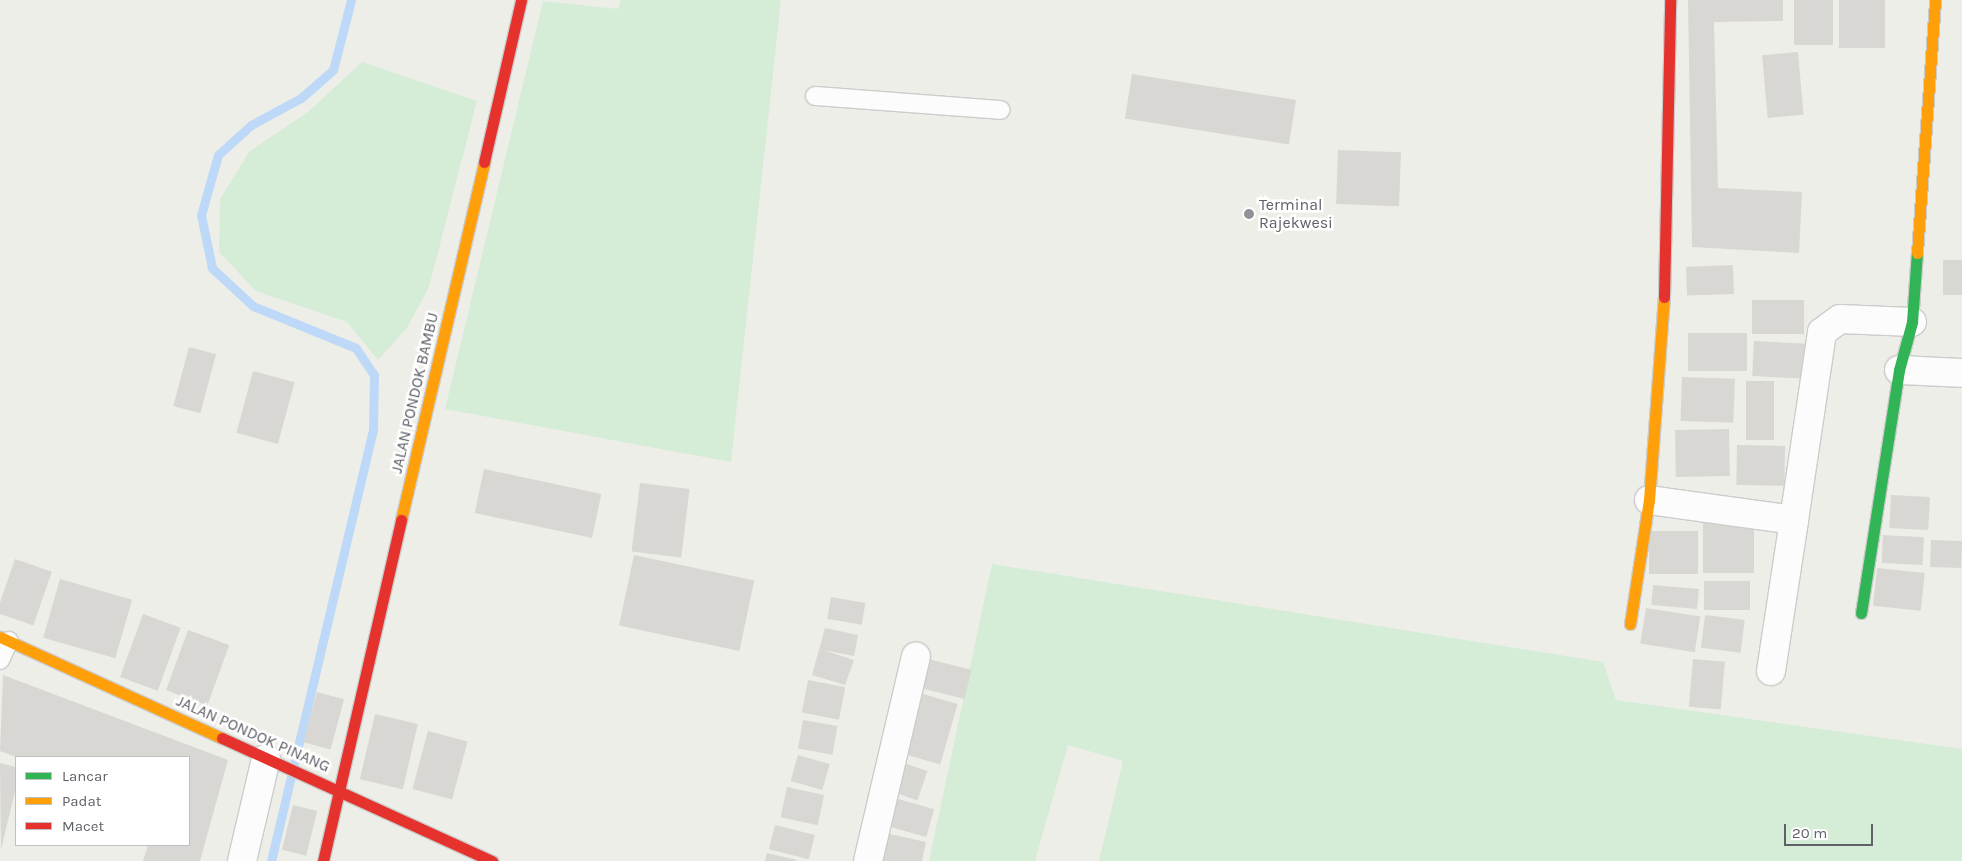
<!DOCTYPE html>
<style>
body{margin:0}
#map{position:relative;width:1962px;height:861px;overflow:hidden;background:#eeeee9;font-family:Karla,sans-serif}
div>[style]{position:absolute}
.green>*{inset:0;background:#d5ecd6}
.stream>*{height:9px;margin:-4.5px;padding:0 4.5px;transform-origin:4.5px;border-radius:4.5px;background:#bed8f8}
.building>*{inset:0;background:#d8d7d4;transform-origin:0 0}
.roads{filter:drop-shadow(1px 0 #cbcccb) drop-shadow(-1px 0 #cbcccb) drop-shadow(0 1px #cbcccb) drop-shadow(0 -1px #cbcccb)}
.lane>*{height:18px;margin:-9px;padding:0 9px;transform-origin:9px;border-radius:9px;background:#fcfcfc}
.street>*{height:28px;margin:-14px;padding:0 14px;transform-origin:14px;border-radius:14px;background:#fcfcfc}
.fast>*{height:11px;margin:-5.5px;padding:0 5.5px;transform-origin:5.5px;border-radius:5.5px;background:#30b455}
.slow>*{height:11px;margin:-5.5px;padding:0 5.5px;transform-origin:5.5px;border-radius:5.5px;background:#ff9f0a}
.jam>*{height:11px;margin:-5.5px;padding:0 5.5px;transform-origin:5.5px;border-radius:5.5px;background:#e5322d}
.dots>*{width:14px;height:14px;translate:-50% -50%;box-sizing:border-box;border:2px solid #fff;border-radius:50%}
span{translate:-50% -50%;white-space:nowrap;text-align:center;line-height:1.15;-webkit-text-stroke:5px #fff;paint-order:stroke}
.poi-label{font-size:16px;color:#5e6168}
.left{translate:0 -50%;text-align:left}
.street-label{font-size:16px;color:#5e6168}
.legend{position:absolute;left:15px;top:756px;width:175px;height:90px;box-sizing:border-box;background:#fff;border:1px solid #bfc0c3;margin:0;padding:6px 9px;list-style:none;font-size:15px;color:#5e6168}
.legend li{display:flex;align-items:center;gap:10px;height:25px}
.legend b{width:25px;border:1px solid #bfc0c3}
.scale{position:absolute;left:1784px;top:824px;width:89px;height:22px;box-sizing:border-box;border:2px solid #5e6168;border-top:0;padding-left:6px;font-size:15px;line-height:18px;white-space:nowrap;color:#5e6168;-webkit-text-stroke:4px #fff;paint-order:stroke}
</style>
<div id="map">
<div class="green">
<div style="clip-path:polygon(621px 0,781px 0,731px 462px,445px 409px,543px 1px,618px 9px)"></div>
<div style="clip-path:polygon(362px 62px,477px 101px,429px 287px,407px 328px,378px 360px,347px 322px,256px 291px,219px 252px,220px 199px,249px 152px,308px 112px)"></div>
<div style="clip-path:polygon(992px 564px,1603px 662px,1616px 700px,1962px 749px,1962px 861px,1099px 861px,1123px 761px,1068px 745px,1035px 861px,929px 861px)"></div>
</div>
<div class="stream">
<div style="left:271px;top:861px;width:445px;rotate:-76.7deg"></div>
<div style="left:373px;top:428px;width:53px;rotate:-88.9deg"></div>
<div style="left:374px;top:375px;width:32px;rotate:-124deg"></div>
<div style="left:356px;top:348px;width:111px;rotate:-157.8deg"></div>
<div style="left:253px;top:306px;width:56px;rotate:-137.2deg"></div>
<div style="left:212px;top:268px;width:54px;rotate:-101.7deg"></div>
<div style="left:201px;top:215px;width:62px;rotate:-74.2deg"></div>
<div style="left:218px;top:155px;width:45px;rotate:-42.3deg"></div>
<div style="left:251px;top:125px;width:57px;rotate:-28.4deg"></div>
<div style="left:301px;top:98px;width:43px;rotate:-41.2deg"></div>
<div style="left:333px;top:70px;width:72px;rotate:-75.6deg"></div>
</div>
<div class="building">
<div style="clip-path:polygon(1688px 0,1783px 0,1783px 21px,1714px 22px,1718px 188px,1802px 192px,1799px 253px,1692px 247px)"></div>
<div style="left:1794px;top:0;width:39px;height:45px"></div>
<div style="left:1839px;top:0;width:46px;height:48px"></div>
<div style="left:1798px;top:52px;width:63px;height:36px;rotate:85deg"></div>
<div style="left:1132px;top:74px;width:166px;height:45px;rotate:9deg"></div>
<div style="left:1338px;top:150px;width:63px;height:54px;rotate:2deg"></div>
<div style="left:1943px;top:260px;width:19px;height:35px"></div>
<div style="left:1733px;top:265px;width:29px;height:47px;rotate:88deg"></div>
<div style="left:1752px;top:300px;width:52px;height:34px"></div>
<div style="left:1688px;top:333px;width:59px;height:38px"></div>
<div style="left:1754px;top:341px;width:53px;height:35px;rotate:3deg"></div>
<div style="left:189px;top:347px;width:28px;height:61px;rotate:15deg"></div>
<div style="left:253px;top:371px;width:43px;height:64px;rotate:15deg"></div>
<div style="left:1682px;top:377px;width:53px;height:44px;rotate:2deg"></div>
<div style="left:1746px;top:381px;width:28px;height:59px"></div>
<div style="left:1729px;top:429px;width:47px;height:54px;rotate:89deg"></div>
<div style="left:1737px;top:445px;width:48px;height:40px;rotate:1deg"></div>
<div style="left:484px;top:469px;width:120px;height:45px;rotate:12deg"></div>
<div style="left:640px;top:483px;width:50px;height:69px;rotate:7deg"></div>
<div style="left:1891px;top:495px;width:39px;height:33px;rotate:3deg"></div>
<div style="left:1754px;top:523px;width:50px;height:51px;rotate:90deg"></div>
<div style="left:1649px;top:531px;width:49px;height:43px"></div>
<div style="left:1883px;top:535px;width:41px;height:28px;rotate:3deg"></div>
<div style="left:1931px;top:540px;width:31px;height:27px;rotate:2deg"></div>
<div style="left:634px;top:555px;width:123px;height:72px;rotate:12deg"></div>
<div style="left:15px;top:559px;width:39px;height:57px;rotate:19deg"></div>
<div style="left:1877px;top:568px;width:48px;height:38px;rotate:6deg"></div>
<div style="left:60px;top:579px;width:75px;height:61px;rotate:16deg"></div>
<div style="left:1704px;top:581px;width:46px;height:29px"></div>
<div style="left:1653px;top:585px;width:46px;height:20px;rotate:5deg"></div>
<div style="left:831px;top:597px;width:35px;height:22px;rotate:10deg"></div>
<div style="left:1646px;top:608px;width:55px;height:36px;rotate:9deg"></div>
<div style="left:143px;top:614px;width:40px;height:67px;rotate:20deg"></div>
<div style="left:1705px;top:615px;width:40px;height:33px;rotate:7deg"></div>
<div style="clip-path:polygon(825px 628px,858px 635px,854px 656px,823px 650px,854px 660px,845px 685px,812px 675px)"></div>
<div style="left:188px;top:630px;width:44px;height:64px;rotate:20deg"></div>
<div style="left:924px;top:658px;width:49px;height:30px;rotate:14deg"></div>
<div style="left:1693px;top:659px;width:32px;height:48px;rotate:5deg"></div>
<div style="clip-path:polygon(3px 675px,228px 760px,200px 861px,143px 861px,148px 845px,189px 845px,189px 757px,16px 757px,0 751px)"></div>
<div style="left:808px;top:680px;width:38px;height:33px;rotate:11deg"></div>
<div style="left:317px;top:692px;width:28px;height:52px;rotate:15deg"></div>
<div style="left:923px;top:694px;width:36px;height:63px;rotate:16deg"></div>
<div style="left:375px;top:714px;width:44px;height:67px;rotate:13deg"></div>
<div style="left:803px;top:720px;width:35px;height:29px;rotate:10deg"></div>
<div style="left:428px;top:731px;width:41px;height:60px;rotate:15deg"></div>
<div style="left:798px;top:755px;width:33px;height:27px;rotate:16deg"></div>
<div style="left:901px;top:762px;width:28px;height:31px;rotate:19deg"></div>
<div style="clip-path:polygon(0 763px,16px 767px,16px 787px,1px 850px)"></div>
<div style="left:787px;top:787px;width:38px;height:31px;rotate:12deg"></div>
<div style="left:888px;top:796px;width:48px;height:29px;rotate:16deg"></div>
<div style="left:293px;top:805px;width:25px;height:46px;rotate:14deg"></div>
<div style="left:775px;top:825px;width:41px;height:25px;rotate:14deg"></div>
<div style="clip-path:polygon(881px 832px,926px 842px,922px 861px,875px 861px)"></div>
<div style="clip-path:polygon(767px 853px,797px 860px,796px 861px,765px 861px)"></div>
</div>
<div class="roads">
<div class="lane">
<div style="left:815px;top:96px;width:186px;rotate:4.3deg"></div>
<div style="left:0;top:660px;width:21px;rotate:-65deg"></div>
</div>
<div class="street">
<div style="left:1899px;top:370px;width:63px;rotate:2.7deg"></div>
<div style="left:1649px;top:500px;width:146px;rotate:7.9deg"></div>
<div style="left:1794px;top:520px;width:190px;rotate:-81.5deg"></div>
<div style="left:1822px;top:332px;width:22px;rotate:-36deg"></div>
<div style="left:1840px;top:319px;width:72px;rotate:2.4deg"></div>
<div style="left:1771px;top:671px;width:153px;rotate:-81.3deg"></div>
<div style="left:242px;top:861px;width:105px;rotate:-76.8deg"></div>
<div style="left:868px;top:861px;width:210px;rotate:-76.8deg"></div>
</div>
<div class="fast">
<div style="left:1861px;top:613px;width:246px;rotate:-81.1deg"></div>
<div style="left:1899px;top:370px;width:50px;rotate:-74.8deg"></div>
<div style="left:1912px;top:322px;width:69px;rotate:-85.9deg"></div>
</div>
<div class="slow">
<div style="left:1917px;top:253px;width:254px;rotate:-85.9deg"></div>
<div style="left:401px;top:520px;width:367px;rotate:-76.9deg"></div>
<div style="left:1630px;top:624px;width:125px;rotate:-81.3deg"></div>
<div style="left:1649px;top:500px;width:204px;rotate:-85.8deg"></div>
<div style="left:0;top:637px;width:244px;rotate:24.5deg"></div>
</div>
<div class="jam">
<div style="left:484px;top:162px;width:166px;rotate:-77.1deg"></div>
<div style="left:1664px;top:297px;width:297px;rotate:-88.8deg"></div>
<div style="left:222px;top:738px;width:297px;rotate:24.5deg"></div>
<div style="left:323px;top:861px;width:350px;rotate:-77.1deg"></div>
</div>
</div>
<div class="dots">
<div style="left:1249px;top:214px;background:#909295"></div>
</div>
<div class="poi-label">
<span class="left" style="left:1259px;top:214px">Terminal<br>Rajekwesi</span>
</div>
<div class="street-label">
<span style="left:415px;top:393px;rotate:-77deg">JALAN PONDOK BAMBU</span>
<span style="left:253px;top:734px;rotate:24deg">JALAN PONDOK PINANG</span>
</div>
<ul class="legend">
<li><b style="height:6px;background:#30b455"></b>Lancar</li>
<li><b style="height:6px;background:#ff9f0a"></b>Padat</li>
<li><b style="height:6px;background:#e5322d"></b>Macet</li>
</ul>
<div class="scale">20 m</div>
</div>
